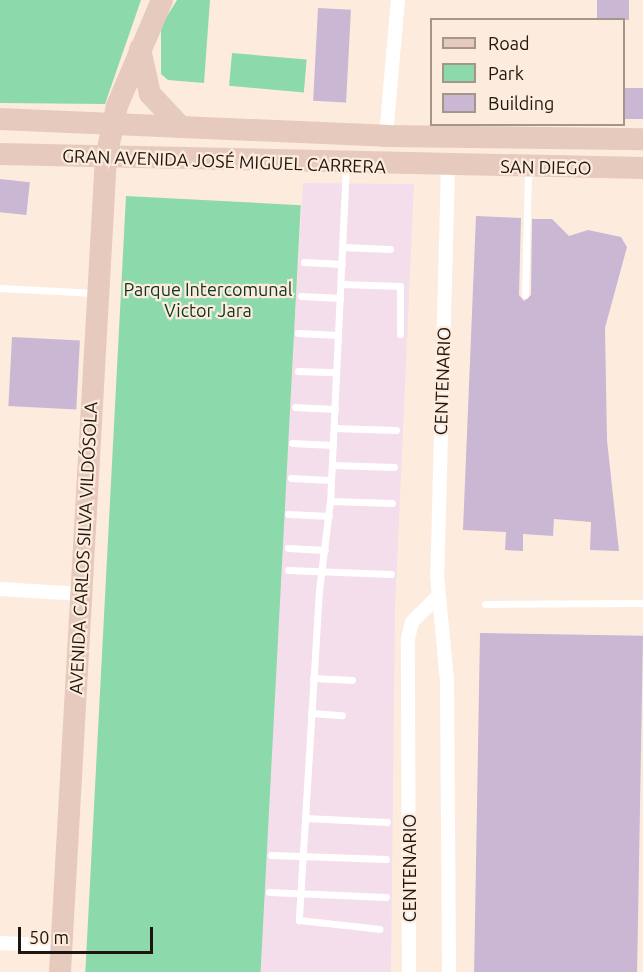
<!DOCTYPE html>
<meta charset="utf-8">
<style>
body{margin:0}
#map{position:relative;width:643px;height:972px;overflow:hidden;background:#fdecde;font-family:Ubuntu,sans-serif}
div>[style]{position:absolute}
.industrial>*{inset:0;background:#f4deec}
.green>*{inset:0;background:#8cd9ab;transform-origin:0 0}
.building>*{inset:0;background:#c9b7d4;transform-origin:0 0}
.service>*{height:7px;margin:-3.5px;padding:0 3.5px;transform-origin:3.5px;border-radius:3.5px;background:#fff}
.minor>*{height:14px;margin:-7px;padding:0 7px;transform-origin:7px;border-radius:7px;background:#fff}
.primary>*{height:22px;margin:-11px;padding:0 11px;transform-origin:11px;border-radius:11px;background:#e7cabe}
span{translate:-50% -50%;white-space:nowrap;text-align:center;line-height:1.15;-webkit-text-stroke:4.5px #fdecde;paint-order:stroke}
.street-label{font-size:18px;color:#1f150d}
.park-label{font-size:18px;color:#0d3521}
.legend{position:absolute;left:430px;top:18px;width:195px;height:108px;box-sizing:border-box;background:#fdecde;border:2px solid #a4968a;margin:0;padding:8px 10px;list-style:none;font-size:18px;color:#1f150d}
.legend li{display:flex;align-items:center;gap:12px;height:30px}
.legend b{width:30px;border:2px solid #a4968a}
.scale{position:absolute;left:18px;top:927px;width:135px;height:27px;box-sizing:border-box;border:3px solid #1f150d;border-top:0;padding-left:8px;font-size:18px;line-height:21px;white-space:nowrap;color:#1f150d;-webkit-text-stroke:4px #fdecde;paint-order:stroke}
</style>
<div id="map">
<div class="industrial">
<div style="clip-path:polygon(303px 183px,414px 184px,395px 610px,391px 972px,257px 972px)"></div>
</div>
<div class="green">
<div style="clip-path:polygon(0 0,141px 0,105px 104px,0 103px)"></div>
<div style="clip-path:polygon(177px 0,210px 0,204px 83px,168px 80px,161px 74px,161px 26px)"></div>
<div style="left:232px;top:53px;width:75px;height:33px;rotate:5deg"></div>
<div style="left:126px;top:196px;width:175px;height:777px;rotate:3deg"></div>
</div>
<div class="building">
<div style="left:597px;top:0;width:32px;height:20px"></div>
<div style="left:318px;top:8px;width:33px;height:93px;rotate:3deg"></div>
<div style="left:624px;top:88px;width:19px;height:31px"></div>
<div style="left:0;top:179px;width:30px;height:33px;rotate:6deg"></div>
<div style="clip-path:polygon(476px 216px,521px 218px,519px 295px,524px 301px,531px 295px,532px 219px,552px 219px,569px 236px,588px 230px,621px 237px,627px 247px,605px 328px,607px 440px,619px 551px,590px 550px,591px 522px,554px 519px,553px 536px,523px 534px,523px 551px,505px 550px,506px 532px,463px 530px)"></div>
<div style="left:12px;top:337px;width:68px;height:69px;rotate:3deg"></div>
<div style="left:480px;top:633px;width:163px;height:339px;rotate:1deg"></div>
</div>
<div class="service">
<div style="left:346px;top:164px;width:337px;rotate:92.7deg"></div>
<div style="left:330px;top:501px;width:90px;rotate:97deg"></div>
<div style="left:319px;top:590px;width:331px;rotate:93.5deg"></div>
<div style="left:299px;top:920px;width:81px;rotate:6.3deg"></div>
<div style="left:343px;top:247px;width:47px;rotate:2.4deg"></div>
<div style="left:304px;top:262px;width:38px;rotate:3deg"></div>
<div style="left:341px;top:284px;width:59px;rotate:1.9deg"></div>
<div style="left:400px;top:286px;width:48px;rotate:90deg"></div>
<div style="left:0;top:288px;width:96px;rotate:3deg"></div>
<div style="left:525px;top:295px;width:127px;rotate:-88.6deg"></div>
<div style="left:301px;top:296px;width:39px;rotate:3deg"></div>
<div style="left:298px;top:333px;width:40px;rotate:2.9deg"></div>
<div style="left:298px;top:371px;width:38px;rotate:2deg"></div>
<div style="left:295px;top:407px;width:40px;rotate:2.9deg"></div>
<div style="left:334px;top:428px;width:62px;rotate:1.8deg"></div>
<div style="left:292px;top:443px;width:41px;rotate:2.8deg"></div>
<div style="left:332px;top:465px;width:62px;rotate:1.8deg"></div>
<div style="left:291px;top:478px;width:40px;rotate:2.9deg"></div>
<div style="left:330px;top:501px;width:62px;rotate:1.8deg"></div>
<div style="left:288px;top:514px;width:41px;rotate:2.8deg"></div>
<div style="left:288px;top:548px;width:37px;rotate:3deg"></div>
<div style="left:288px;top:570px;width:103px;rotate:2.2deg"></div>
<div style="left:485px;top:604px;width:158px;rotate:-0.4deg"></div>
<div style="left:313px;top:678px;width:39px;rotate:3deg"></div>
<div style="left:311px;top:713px;width:31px;rotate:4deg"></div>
<div style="left:305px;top:818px;width:82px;rotate:2.8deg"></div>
<div style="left:271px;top:855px;width:115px;rotate:2deg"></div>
<div style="left:269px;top:892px;width:117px;rotate:2.4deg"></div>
</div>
<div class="minor">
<div style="left:386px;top:136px;width:137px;rotate:-85deg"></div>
<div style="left:448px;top:166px;width:409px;rotate:91.5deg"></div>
<div style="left:437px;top:575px;width:106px;rotate:84.6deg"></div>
<div style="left:447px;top:681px;width:291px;rotate:89.6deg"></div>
<div style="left:0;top:589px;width:81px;rotate:3.5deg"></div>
<div style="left:0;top:943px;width:62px;rotate:2.8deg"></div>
<div style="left:409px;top:972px;width:333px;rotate:-90.2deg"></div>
<div style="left:408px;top:639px;width:17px;rotate:-77deg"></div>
<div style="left:412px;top:622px;width:37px;rotate:-45deg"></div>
</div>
<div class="primary">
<div style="left:140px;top:49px;width:46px;rotate:77.5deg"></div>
<div style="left:150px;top:94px;width:45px;rotate:46.8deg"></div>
<div style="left:0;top:119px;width:386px;rotate:2.5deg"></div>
<div style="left:386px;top:136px;width:257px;rotate:0.7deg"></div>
<div style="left:0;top:154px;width:643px;rotate:1.25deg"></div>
<div style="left:60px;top:972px;width:815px;rotate:-86.77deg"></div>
<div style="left:106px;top:158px;width:53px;rotate:-78.1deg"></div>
<div style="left:117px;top:106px;width:115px;rotate:-67deg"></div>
</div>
<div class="street-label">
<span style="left:224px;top:161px;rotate:2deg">GRAN AVENIDA JOSÉ MIGUEL CARRERA</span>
<span style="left:546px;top:167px;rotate:1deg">SAN DIEGO</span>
<span style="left:442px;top:381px;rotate:-88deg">CENTENARIO</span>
<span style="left:83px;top:548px;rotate:-87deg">AVENIDA CARLOS SILVA VILDÓSOLA</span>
<span style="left:409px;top:868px;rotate:-90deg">CENTENARIO</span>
</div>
<div class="park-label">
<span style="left:208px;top:300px">Parque Intercomunal<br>Victor Jara</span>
</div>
<ul class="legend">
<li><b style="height:8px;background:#e7cabe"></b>Road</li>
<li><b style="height:16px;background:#8cd9ab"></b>Park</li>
<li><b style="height:16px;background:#c9b7d4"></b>Building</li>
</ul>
<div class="scale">50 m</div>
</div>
